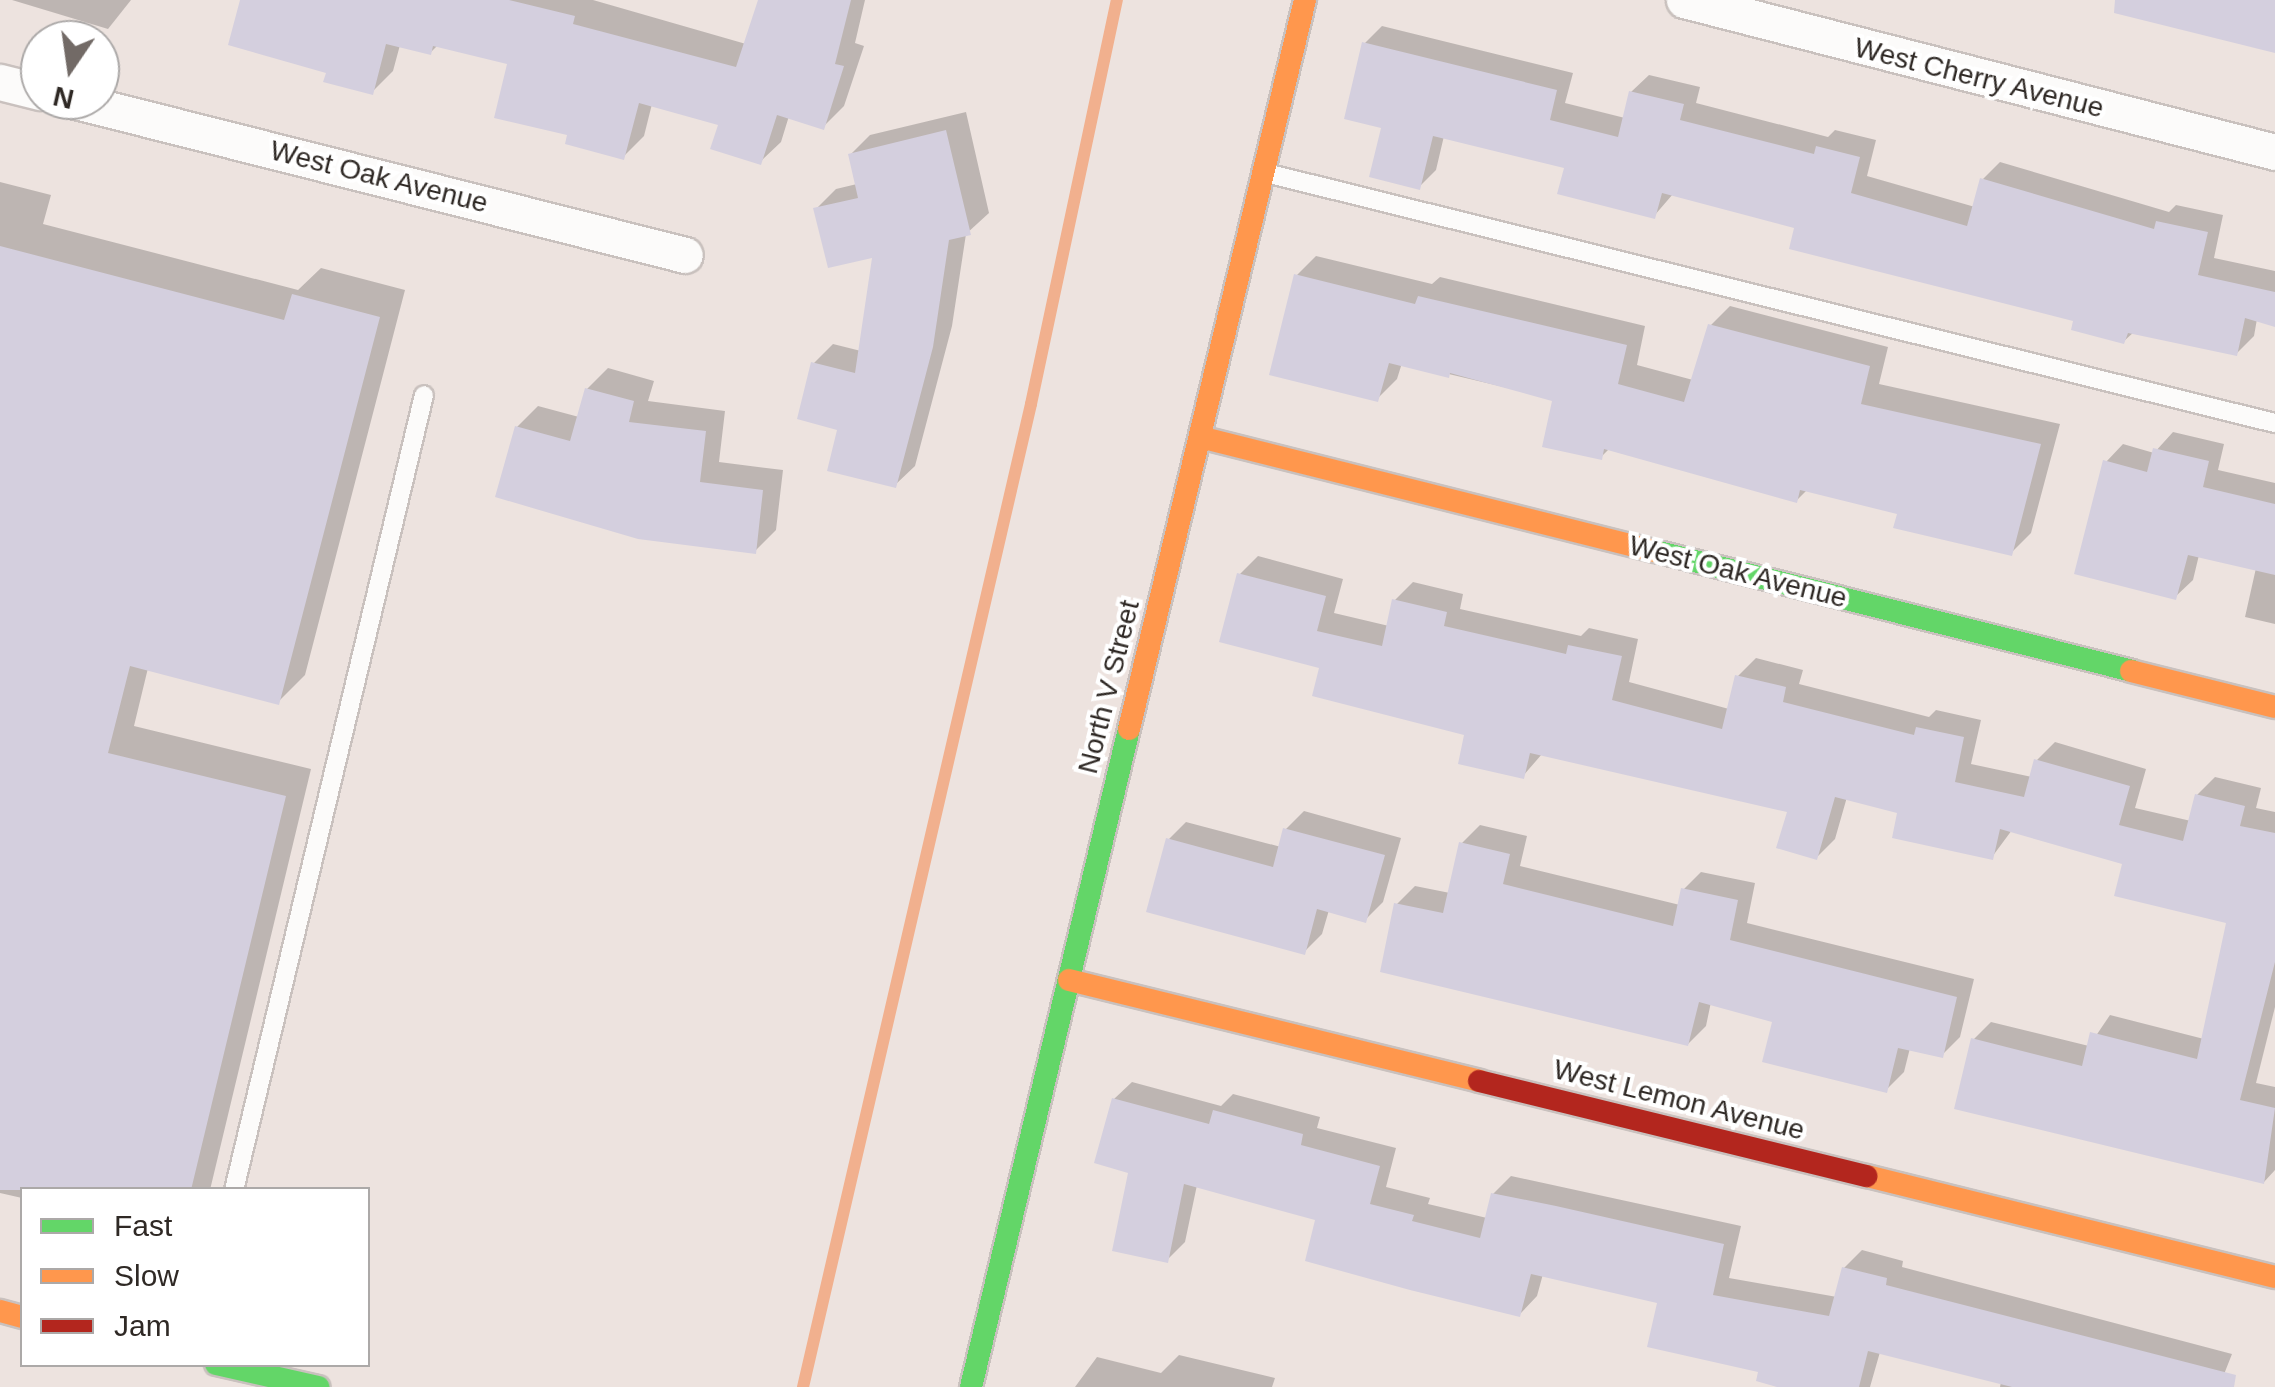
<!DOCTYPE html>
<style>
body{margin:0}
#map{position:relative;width:2275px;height:1387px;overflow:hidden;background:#ede3df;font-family:Arial,sans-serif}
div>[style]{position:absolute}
.shadow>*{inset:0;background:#0003}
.stream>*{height:12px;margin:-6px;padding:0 6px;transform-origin:6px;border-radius:6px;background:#f1b08e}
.building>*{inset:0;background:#d4cfde}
.roads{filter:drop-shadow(2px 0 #c9c1be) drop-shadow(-2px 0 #c9c1be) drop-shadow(0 2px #c9c1be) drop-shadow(0 -2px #c9c1be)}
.lane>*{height:18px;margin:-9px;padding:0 9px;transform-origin:9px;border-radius:9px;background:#fcfbfa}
.street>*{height:35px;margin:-17.5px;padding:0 17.5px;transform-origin:17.5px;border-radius:17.5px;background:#fcfbfa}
.fast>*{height:22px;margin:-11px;padding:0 11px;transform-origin:11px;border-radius:11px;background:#63d668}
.slow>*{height:22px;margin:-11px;padding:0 11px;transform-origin:11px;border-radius:11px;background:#ff974d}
.jam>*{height:22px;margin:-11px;padding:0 11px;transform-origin:11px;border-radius:11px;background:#b3261e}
span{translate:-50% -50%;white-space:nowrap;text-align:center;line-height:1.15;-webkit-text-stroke:8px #fff;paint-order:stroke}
.street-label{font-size:28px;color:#2f2925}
.legend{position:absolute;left:20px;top:1187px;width:350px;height:180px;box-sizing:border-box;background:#fff;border:2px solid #aca9a8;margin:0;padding:12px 18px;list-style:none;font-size:30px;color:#2f2925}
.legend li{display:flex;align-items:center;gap:20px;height:50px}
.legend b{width:50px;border:2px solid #aca9a8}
.north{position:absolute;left:20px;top:20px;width:100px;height:100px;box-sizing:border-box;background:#fff;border:2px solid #aca9a8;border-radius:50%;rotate:193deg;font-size:28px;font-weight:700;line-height:40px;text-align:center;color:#2f2925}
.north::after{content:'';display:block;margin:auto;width:35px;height:45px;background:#726a66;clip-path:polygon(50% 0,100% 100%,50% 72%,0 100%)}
</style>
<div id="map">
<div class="shadow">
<div style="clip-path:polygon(12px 0,131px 0,108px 29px)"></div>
<div style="clip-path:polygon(243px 0,593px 0,746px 44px,761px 0,865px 0,855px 43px,864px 46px,844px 106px,823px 127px,789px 116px,781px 142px,760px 162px,721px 123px,652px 104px,644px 136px,623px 157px,570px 134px,510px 62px,438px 45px,430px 53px,400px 45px,393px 71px,372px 92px,329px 71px)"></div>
<div style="clip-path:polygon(1382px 26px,1573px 73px,1565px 103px,1625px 118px,1631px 92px,1649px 75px,1700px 87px,1696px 103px,1828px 137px,1835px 130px,1876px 140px,1867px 176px,1975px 207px,1982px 180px,2000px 162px,2169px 212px,2176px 205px,2223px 215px,2214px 258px,2275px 271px,2275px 324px,2257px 319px,2254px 336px,2236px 354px,2134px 332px,2124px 341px,2076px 319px,1797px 226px,1673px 194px,1654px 216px,1567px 167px,1444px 136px,1436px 170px,1419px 187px,1384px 126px,1364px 44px)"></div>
<div style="clip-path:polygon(966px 112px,989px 213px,966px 234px,952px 326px,915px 466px,895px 485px,840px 428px,813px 364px,833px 344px,861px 351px,875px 255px,816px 209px,836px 189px,857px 184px,850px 155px,870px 135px)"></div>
<div style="clip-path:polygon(0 182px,51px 195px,43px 224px,298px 290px,321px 268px,405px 290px,305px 675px,278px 702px,148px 668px,134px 726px,311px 769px,210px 1190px,22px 1190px,22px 1198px,0 1193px)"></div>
<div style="clip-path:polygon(1316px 256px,1432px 284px,1440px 277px,1645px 326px,1637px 365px,1693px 380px,1710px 326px,1730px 306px,1888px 347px,1879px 384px,2060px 424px,2031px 533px,2011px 553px,1900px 512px,1808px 489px,1796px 501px,1610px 448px,1601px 457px,1555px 399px,1402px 363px,1397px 379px,1377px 399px,1296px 276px)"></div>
<div style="clip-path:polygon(608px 368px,654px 381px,648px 401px,725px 411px,719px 462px,783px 470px,776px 530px,755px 551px,517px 427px,538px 406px,579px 417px,587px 389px)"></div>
<div style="clip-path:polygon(2173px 432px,2224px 444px,2218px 470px,2275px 483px,2275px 624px,2245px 617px,2256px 568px,2199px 555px,2193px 580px,2175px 597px,2106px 462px,2123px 444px,2154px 453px)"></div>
<div style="clip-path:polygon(1258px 556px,1343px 579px,1334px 613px,1389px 626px,1395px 600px,1413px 582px,1463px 594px,1460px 609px,1581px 636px,1589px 628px,1638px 639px,1629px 682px,1729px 709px,1738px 676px,1756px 658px,1803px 670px,1799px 684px,1929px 717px,1936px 710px,1981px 720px,1971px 764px,2032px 777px,2037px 760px,2055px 742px,2146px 769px,2135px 808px,2191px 821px,2197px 795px,2215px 777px,2261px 788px,2256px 808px,2275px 812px,2275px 1007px,2256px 1083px,2275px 1087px,2275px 1170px,2264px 1182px,1973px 1040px,1991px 1022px,2089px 1046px,2110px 1015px,2204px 1039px,2229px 921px,2125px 863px,2012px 830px,1992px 857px,1900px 811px,1847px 797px,1835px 839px,1817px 857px,1790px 810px,1542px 754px,1523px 776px,1467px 733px,1322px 666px,1240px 574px)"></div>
<div style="clip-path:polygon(1304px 811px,1401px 838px,1383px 902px,1365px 920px,1329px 910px,1322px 934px,1304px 952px,1168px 840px,1186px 822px,1281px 847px,1286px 829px)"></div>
<div style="clip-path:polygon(1480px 825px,1527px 836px,1520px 866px,1680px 905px,1683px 890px,1701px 872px,1755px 883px,1747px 923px,1974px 979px,1960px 1037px,1942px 1055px,1910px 1048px,1904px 1072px,1886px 1090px,1775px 1020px,1711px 1002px,1706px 1026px,1688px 1044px,1397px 904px,1415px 886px,1450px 893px,1462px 843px)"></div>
<div style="clip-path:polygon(1132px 1082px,1221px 1106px,1233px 1094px,1320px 1117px,1317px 1128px,1396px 1148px,1386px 1187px,1430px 1198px,1428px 1204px,1487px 1218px,1493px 1194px,1511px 1176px,1741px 1226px,1729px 1278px,1837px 1297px,1844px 1268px,1862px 1250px,1903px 1261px,1902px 1267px,2232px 1354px,2219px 1387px,2000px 1387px,2001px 1382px,1880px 1352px,1870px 1387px,1787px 1387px,1660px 1301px,1543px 1274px,1537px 1296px,1520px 1314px,1318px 1218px,1197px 1185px,1185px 1242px,1167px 1260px,1131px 1171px,1114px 1099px)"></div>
<div style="clip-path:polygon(1179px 1355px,1275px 1378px,1272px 1387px,1075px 1387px,1097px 1357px,1161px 1373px)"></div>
</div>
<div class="stream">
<div style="left:803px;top:1387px;width:1009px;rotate:-76.94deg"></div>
<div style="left:1031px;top:404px;width:413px;rotate:-78deg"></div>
</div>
<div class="building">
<div style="clip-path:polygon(240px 0,509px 0,575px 16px,573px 24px,736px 67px,758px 0,851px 0,835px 64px,844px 66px,824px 130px,777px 115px,761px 165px,710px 149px,718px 125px,639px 103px,624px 160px,565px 144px,567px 135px,494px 118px,507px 64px,433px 46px,431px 55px,386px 44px,373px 95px,323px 82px,326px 73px,228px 45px)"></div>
<div style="clip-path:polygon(2115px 0,2275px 0,2275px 53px,2114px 13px)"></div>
<div style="clip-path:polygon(1362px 42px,1557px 90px,1550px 120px,1618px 137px,1629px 91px,1684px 104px,1680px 120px,1814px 154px,1816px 146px,1860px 157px,1851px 193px,1967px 226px,1980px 178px,2154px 229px,2156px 221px,2208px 232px,2198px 275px,2275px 292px,2275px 327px,2245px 318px,2237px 356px,2128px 333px,2124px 344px,2071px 330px,2073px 321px,1789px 249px,1794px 228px,1662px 193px,1655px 219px,1557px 194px,1564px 168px,1433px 136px,1420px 190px,1369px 177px,1381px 128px,1344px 119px)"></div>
<div style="clip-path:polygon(946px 130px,971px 235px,949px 240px,933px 347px,896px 488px,827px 471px,837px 430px,797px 419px,811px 362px,855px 373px,872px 258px,828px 268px,813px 208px,858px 198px,848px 154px)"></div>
<div style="clip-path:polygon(0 246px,284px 320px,292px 294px,380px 317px,279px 705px,130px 666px,108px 753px,286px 796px,191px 1190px,0 1190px)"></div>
<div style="clip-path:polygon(1294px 274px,1415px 304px,1418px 296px,1627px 345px,1618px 384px,1684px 402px,1708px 324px,1870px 366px,1861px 404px,2041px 444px,2012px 556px,1893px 528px,1897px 514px,1800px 490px,1797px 503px,1604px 449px,1602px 460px,1542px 447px,1552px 401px,1450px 373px,1449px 378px,1389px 363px,1378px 402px,1269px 375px)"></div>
<div style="clip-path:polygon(585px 388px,634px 401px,629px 422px,706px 431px,700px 482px,763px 490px,756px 554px,638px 539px,495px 497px,515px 426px,570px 441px)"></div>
<div style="clip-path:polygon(2153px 448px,2209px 461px,2203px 487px,2275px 504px,2275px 575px,2188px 555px,2176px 600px,2074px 574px,2103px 460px,2147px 472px)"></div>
<div style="clip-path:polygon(1237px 573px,1326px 596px,1317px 631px,1382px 646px,1392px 599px,1447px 612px,1444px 626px,1566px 654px,1568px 645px,1622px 656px,1612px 700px,1722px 729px,1735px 675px,1786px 687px,1783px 702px,1914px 735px,1916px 727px,1964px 737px,1955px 782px,2024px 797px,2034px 759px,2130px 786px,2119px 825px,2183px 841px,2195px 794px,2245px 806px,2240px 826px,2275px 833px,2275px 962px,2240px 1100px,2275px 1108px,2264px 1184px,1954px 1109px,1971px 1038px,2082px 1066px,2090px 1032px,2197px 1059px,2226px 923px,2114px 896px,2122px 864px,2000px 829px,1993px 860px,1892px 838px,1897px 813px,1835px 797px,1817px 860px,1776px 848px,1787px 812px,1530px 753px,1524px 779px,1458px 764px,1464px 735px,1312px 696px,1319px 668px,1219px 642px)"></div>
<div style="clip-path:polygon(1283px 828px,1385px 855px,1366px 923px,1317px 909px,1305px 955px,1146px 912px,1166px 838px,1273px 867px)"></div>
<div style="clip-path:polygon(1459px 842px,1510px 854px,1503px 884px,1673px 926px,1681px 888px,1738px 900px,1730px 940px,1957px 997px,1943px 1058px,1898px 1048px,1887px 1093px,1762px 1062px,1772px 1022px,1699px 1002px,1688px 1046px,1380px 972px,1394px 903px,1443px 913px)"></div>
<div style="clip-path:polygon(1112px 1098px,1209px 1124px,1213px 1110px,1303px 1134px,1301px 1145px,1380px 1166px,1370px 1204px,1414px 1215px,1412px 1221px,1480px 1238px,1491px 1193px,1556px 1206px,1724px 1244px,1713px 1295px,1829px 1316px,1842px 1267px,1887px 1278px,1886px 1285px,2236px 1375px,2234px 1387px,2012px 1387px,1868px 1351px,1859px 1387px,1777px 1387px,1756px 1381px,1758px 1372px,1647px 1347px,1657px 1303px,1531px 1274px,1520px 1317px,1410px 1290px,1305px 1261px,1315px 1220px,1184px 1184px,1168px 1263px,1112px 1251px,1128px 1173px,1094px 1163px)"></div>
</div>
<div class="roads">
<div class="lane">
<div style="left:1266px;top:173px;width:1040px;rotate:13.92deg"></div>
<div style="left:234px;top:1190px;width:817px;rotate:-76.56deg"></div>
</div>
<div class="street">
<div style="left:1684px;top:0;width:610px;rotate:14.42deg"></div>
<div style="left:0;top:82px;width:41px;rotate:14deg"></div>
<div style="left:72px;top:100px;width:632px;rotate:14.19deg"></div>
</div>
<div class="fast">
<div style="left:1655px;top:551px;width:491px;rotate:14.1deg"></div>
<div style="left:216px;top:1364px;width:105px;rotate:12.7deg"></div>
<div style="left:971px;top:1387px;width:677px;rotate:-76.5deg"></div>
</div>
<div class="slow">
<div style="left:1200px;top:437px;width:469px;rotate:14.1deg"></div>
<div style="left:2131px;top:671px;width:148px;rotate:14deg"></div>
<div style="left:1129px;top:729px;width:750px;rotate:-76.43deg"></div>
<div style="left:1069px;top:980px;width:422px;rotate:13.8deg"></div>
<div style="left:1867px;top:1176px;width:420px;rotate:13.9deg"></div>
<div style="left:0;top:1311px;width:23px;rotate:15deg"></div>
</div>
<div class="jam">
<div style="left:1479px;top:1081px;width:399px;rotate:13.8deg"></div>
</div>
</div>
<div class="street-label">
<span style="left:1979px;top:78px;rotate:14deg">West Cherry Avenue</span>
<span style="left:379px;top:177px;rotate:14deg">West Oak Avenue</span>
<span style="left:1738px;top:572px;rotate:14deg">West Oak Avenue</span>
<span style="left:1109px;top:687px;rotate:-76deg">North V Street</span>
<span style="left:1679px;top:1100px;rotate:14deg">West Lemon Avenue</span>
</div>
<ul class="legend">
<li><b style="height:12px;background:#63d668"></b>Fast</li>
<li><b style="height:12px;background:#ff974d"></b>Slow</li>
<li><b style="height:12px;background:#b3261e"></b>Jam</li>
</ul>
<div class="north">N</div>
</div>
